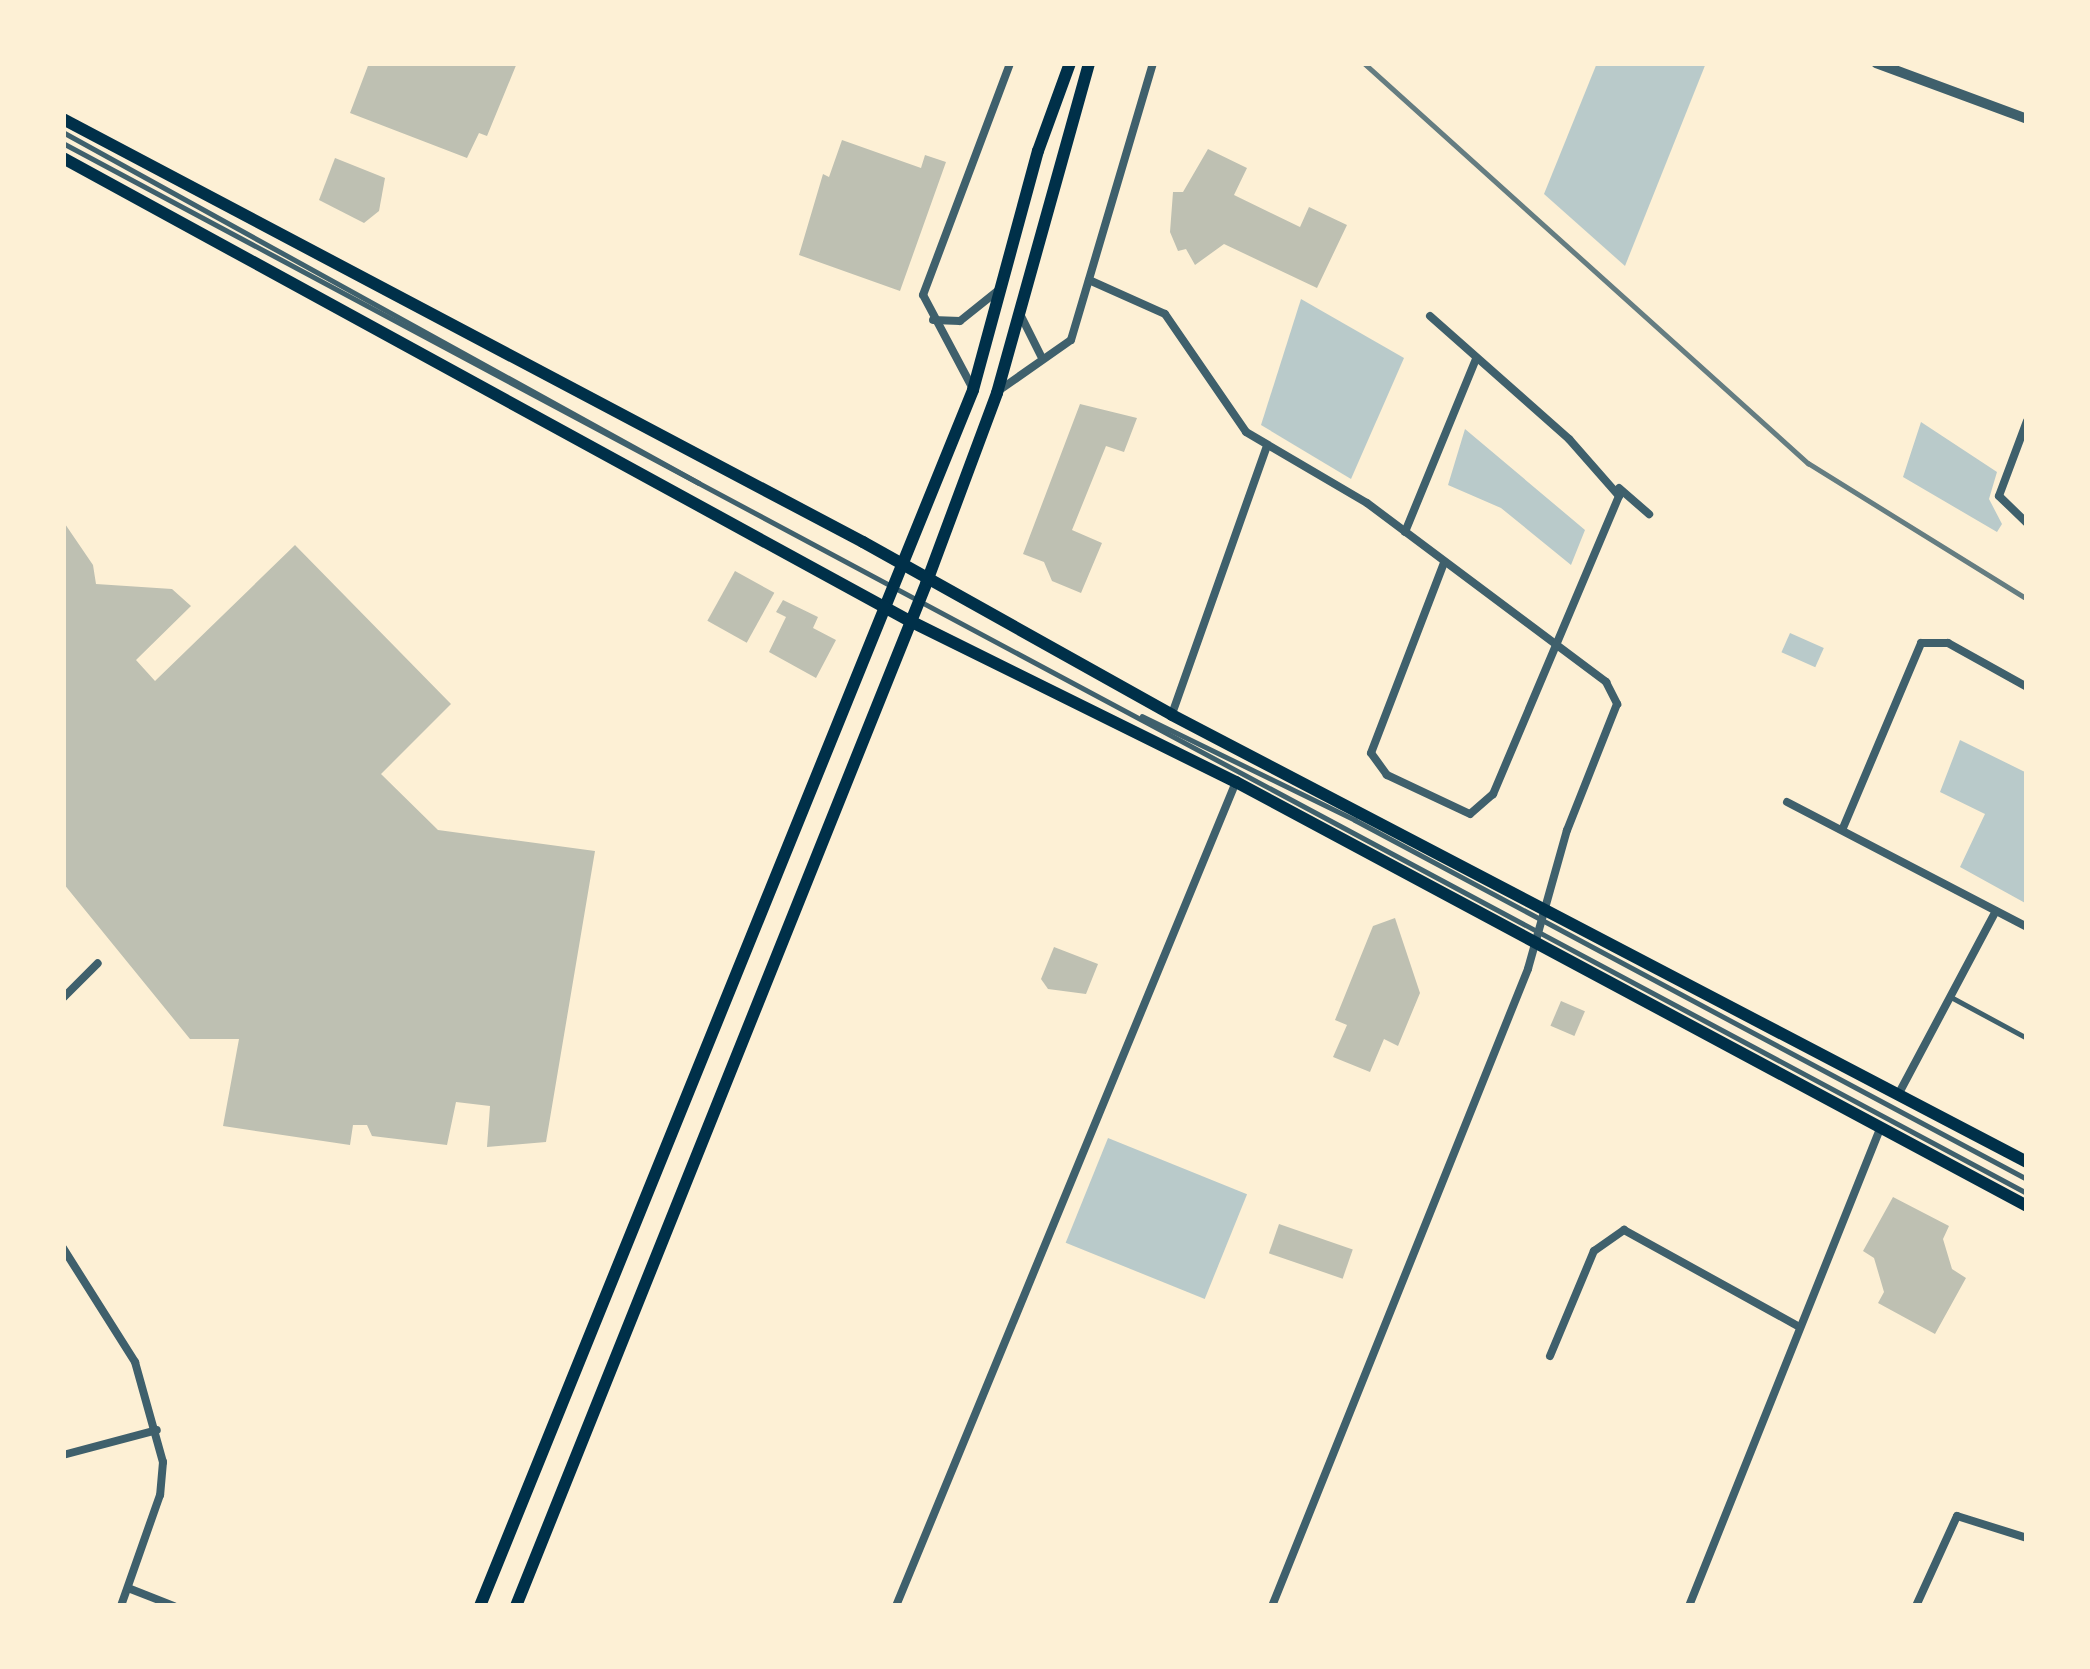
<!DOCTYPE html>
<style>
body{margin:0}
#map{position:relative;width:2090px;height:1669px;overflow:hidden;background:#fdf0d5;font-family:Raleway,sans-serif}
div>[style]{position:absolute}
.green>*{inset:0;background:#b9caca;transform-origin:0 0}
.building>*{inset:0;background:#bec0b2;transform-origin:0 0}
.service>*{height:4.5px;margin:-2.25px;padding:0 2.25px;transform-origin:2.25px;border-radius:2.25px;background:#3f606c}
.minor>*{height:8px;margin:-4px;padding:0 4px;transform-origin:4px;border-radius:4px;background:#3f606c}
.tertiary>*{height:10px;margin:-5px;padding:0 5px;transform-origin:5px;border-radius:5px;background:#3f606c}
.secondary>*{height:12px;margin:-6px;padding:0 6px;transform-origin:6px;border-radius:6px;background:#003049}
.primary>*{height:12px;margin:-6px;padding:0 6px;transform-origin:6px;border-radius:6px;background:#003049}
.rail>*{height:4.5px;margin:-2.25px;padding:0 2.25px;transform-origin:2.25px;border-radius:2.25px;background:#657d81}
span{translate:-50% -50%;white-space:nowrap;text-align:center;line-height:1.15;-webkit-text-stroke:9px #fdf0d5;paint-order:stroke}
.frame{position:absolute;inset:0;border:66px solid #fdf0d5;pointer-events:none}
</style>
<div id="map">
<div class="green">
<div style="clip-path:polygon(1597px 63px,1706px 63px,1625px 266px,1544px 194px)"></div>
<div style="clip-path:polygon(1301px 299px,1404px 358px,1351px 479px,1261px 425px)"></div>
<div style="clip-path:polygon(1921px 422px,1997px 472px,1989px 499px,2002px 524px,1997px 532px,1903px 477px)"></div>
<div style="clip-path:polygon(1465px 429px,1585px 530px,1571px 565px,1501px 508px,1448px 485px)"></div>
<div style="left:1790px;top:633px;width:37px;height:21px;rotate:24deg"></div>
<div style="clip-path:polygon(1960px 740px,2027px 773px,2027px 904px,1960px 867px,1985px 814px,1940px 792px)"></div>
<div style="left:1108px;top:1138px;width:150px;height:113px;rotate:22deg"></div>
</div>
<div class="building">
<div style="clip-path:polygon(369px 63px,517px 63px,487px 136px,479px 133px,467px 158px,350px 113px)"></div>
<div style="clip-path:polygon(842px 140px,921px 168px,925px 155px,946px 162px,900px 291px,799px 255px,823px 174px,829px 177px)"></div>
<div style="clip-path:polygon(1208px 149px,1247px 168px,1234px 195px,1300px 227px,1309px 207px,1347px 225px,1317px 288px,1224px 244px,1195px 265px,1186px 249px,1178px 251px,1170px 232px,1173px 192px,1183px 192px)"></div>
<div style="clip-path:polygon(335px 158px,385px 178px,379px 211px,364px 223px,319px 200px)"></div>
<div style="clip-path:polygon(1080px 404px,1137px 418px,1124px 452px,1106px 446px,1072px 530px,1102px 543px,1081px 593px,1052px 581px,1044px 562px,1023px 554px)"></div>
<div style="clip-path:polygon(63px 521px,93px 565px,96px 584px,172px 589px,191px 606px,136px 660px,155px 681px,295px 545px,451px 704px,381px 774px,438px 830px,595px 851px,546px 1142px,487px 1147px,490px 1106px,456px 1102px,447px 1145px,372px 1136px,367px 1125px,353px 1125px,350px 1145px,223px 1126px,239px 1039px,190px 1039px,63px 883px)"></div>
<div style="left:735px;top:571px;width:45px;height:57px;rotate:29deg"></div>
<div style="clip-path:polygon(783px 600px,818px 617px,813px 628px,836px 640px,816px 678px,769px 652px,786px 617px,776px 612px)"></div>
<div style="clip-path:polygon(1395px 918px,1420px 993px,1398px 1046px,1384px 1039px,1370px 1072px,1333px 1057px,1347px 1025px,1335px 1020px,1373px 926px)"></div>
<div style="clip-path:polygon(1054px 947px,1098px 964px,1086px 994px,1048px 989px,1041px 979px)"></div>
<div style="left:1561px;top:1001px;width:26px;height:27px;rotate:23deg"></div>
<div style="clip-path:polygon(1893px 1197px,1949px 1226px,1943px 1239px,1952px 1269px,1966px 1278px,1935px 1334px,1878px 1303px,1884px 1292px,1874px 1258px,1863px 1251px)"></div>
<div style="left:1279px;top:1224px;width:78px;height:31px;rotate:19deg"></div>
</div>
<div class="service">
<div style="left:63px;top:132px;width:726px;rotate:28.89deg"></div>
<div style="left:63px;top:143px;width:2227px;rotate:28.13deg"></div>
<div style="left:1142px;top:716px;width:237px;rotate:26deg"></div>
<div style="left:1355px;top:820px;width:762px;rotate:28.11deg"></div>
<div style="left:1953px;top:998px;width:84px;rotate:28.4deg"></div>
</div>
<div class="minor">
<div style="left:1089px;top:280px;width:83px;rotate:24.1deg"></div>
<div style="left:1165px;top:314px;width:143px;rotate:55.5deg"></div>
<div style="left:1246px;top:432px;width:140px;rotate:30.4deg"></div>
<div style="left:1367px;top:503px;width:299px;rotate:36.8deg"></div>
<div style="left:1606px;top:682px;width:25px;rotate:63deg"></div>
<div style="left:1617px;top:704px;width:136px;rotate:111.6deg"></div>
<div style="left:1567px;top:830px;width:144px;rotate:105.7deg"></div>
<div style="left:1528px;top:969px;width:687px;rotate:111.89deg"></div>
<div style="left:1021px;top:316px;width:45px;rotate:63.4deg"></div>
<div style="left:1430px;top:316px;width:186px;rotate:41.5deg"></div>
<div style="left:1569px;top:439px;width:76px;rotate:48.7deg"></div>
<div style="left:1619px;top:496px;width:324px;rotate:112.9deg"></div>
<div style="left:1493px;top:794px;width:30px;rotate:139deg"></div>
<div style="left:1470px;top:814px;width:92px;rotate:-154.8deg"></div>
<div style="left:1387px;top:775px;width:27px;rotate:-126deg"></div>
<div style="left:1371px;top:753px;width:204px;rotate:-69deg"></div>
<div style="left:933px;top:320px;width:27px;rotate:2deg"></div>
<div style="left:960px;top:321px;width:51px;rotate:-38.7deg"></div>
<div style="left:972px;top:387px;width:104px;rotate:-118deg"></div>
<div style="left:923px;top:295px;width:248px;rotate:-69.4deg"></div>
<div style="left:1001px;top:389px;width:85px;rotate:-35deg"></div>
<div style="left:1071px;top:340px;width:289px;rotate:-73.5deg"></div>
<div style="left:2027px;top:421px;width:80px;rotate:110.5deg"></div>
<div style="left:1999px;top:496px;width:39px;rotate:44deg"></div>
<div style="left:1619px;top:488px;width:40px;rotate:41deg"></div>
<div style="left:1405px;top:532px;width:187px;rotate:-67.7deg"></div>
<div style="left:1172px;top:714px;width:284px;rotate:-70.5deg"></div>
<div style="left:1787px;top:802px;width:271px;rotate:27.5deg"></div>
<div style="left:1843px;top:828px;width:201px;rotate:-67.1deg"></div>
<div style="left:1921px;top:643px;width:27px"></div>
<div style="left:1948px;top:643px;width:90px;rotate:29.1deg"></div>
<div style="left:63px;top:998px;width:49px;rotate:-45deg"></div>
<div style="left:1898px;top:1095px;width:208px;rotate:-62deg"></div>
<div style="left:63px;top:1248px;width:135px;rotate:57.7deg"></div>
<div style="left:135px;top:1362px;width:104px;rotate:74.4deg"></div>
<div style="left:163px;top:1462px;width:33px;rotate:95deg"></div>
<div style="left:160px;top:1495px;width:118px;rotate:109.4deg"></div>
<div style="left:1550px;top:1356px;width:114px;rotate:-67.3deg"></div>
<div style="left:1594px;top:1251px;width:37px;rotate:-35deg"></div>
<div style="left:1624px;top:1230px;width:201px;rotate:28.9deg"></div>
<div style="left:63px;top:1455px;width:97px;rotate:-14.9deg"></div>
<div style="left:128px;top:1588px;width:49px;rotate:21.4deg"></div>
<div style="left:896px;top:1606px;width:891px;rotate:-67.58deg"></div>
<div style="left:1689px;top:1606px;width:514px;rotate:-68.18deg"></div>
<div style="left:1916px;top:1606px;width:99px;rotate:-65.5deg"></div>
<div style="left:1957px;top:1516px;width:73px;rotate:17.4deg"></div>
</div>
<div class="tertiary">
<div style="left:1876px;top:63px;width:161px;rotate:20.3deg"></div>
</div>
<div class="secondary">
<div style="left:480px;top:1606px;width:1312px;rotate:-67.93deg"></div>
<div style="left:973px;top:390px;width:248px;rotate:-74.8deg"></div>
<div style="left:1038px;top:151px;width:94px;rotate:-70deg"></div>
<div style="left:516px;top:1606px;width:1101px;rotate:-68.14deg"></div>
<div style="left:926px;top:584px;width:204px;rotate:-69.6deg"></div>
<div style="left:997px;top:393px;width:343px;rotate:-74.4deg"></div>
</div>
<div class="primary">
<div style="left:63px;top:119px;width:905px;rotate:27.87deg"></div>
<div style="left:863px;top:542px;width:354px;rotate:29.2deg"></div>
<div style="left:1172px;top:715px;width:965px;rotate:27.6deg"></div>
<div style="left:63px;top:158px;width:963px;rotate:28.67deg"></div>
<div style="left:908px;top:620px;width:366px;rotate:26.3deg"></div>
<div style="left:1236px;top:782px;width:897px;rotate:28.19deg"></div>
</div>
<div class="rail">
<div style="left:1364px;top:63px;width:598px;rotate:42.02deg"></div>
<div style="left:1808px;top:463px;width:258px;rotate:31.8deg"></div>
</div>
<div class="frame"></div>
</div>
